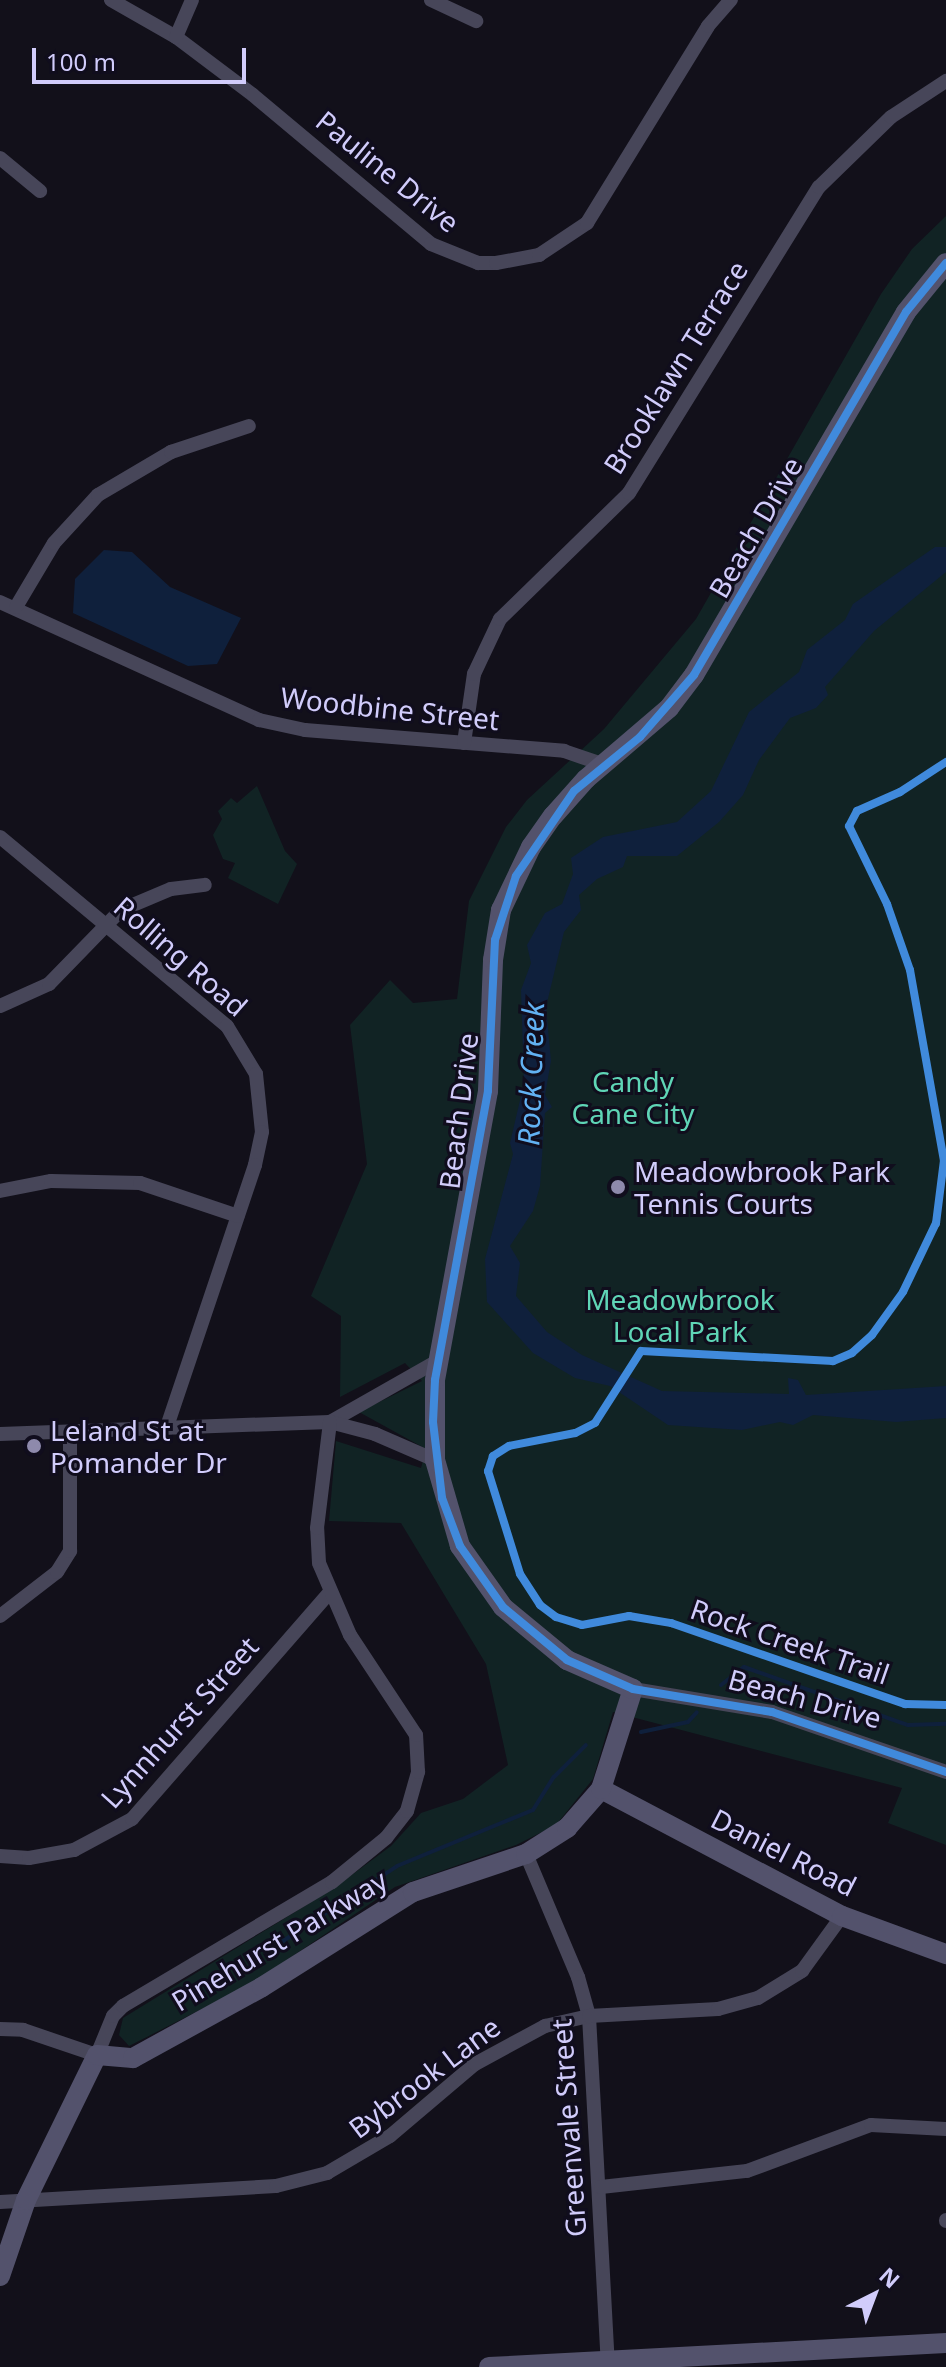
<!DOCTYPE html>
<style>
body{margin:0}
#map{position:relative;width:946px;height:2367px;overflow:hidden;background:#12101a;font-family:"Noto Sans",sans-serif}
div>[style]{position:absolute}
.green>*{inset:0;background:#112324}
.water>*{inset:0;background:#0f203c}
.stream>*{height:4px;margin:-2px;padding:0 2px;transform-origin:2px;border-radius:2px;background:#0f203c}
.street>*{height:14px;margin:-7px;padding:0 7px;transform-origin:7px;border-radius:7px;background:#474659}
.secondary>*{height:20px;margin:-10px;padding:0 10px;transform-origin:10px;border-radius:10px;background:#53526c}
.cycleway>*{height:8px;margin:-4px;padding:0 4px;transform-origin:4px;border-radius:4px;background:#408adc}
.dots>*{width:22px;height:22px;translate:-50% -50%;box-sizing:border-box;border:4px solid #100d1d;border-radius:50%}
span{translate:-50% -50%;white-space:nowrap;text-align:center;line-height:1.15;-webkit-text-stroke:6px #100d1d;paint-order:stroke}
.street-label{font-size:28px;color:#d1ccfb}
.park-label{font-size:28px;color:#5fd5b6}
.poi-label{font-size:28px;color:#d1ccfb}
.left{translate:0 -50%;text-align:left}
.water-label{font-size:30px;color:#62b2f3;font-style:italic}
.north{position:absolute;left:834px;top:2255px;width:80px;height:80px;-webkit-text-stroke:6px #100d1d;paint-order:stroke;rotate:42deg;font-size:22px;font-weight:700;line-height:32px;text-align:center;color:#d1ccfb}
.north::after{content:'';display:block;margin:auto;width:28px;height:36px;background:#d1ccfb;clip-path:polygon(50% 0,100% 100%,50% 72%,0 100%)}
.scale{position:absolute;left:32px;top:48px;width:214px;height:36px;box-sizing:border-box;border:4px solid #d1ccfb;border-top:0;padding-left:10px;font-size:24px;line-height:28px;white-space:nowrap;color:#d1ccfb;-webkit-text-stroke:6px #100d1d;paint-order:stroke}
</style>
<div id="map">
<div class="green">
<div style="clip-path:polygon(946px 216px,946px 1845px,888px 1823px,902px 1788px,613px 1712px,593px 1779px,556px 1825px,516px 1845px,395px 1887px,251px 1984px,129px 2046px,119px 2035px,123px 2018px,334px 1888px,391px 1846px,421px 1813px,463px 1799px,508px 1765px,486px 1664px,401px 1523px,329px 1521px,336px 1441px,421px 1468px,426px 1449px,359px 1412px,422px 1381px,405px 1363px,340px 1397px,341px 1316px,311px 1296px,367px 1164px,350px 1025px,390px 980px,413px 1003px,457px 999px,469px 901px,506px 827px,527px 800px,604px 729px,696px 619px,881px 294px,912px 249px)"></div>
<div style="clip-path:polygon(257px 786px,285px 851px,297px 864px,278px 904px,228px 878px,235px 863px,223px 859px,213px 835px,222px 819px,218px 811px,231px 798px,237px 803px)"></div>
</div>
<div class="water">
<div style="clip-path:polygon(935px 547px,946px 547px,946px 572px,874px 631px,825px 687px,828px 695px,816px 708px,790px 718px,759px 760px,743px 795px,719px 822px,677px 856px,627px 856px,623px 867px,597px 879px,579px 895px,581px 910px,564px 932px,546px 1007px,551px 1061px,545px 1095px,552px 1107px,545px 1113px,540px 1186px,533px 1211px,510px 1246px,520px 1263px,516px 1296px,547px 1332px,582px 1355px,662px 1391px,789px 1394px,788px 1378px,798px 1380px,806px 1395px,946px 1386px,946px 1418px,896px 1422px,813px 1415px,793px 1425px,780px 1422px,742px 1430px,668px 1425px,610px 1386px,575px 1378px,533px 1353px,487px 1302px,485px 1259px,513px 1154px,510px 1143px,524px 1083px,521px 990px,531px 963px,527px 945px,545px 913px,562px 904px,573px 874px,571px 858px,603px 837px,677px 822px,711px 791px,749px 712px,799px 672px,807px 650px,845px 620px,853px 604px)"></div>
<div style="clip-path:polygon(104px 550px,132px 552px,170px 587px,241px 618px,217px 664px,188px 666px,73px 613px,75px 579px)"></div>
</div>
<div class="stream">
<div style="left:721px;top:1685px;width:29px;rotate:-38deg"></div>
<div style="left:744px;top:1667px;width:174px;rotate:19.5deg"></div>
<div style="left:908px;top:1725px;width:38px;rotate:-2deg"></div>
<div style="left:641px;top:1732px;width:48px;rotate:-12deg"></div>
<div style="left:688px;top:1722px;width:13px;rotate:-48deg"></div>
<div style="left:280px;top:1943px;width:140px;rotate:-33.3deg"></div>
<div style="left:397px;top:1866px;width:147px;rotate:-22.4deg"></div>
<div style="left:533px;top:1810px;width:39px;rotate:-58deg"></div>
<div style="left:554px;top:1777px;width:45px;rotate:-45deg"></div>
</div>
<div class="street">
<div style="left:111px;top:0;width:75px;rotate:29.6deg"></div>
<div style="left:176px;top:37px;width:96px;rotate:37deg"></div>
<div style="left:253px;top:95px;width:232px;rotate:39.9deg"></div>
<div style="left:431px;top:244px;width:51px;rotate:22deg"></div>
<div style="left:478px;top:263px;width:18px"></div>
<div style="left:496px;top:263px;width:44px;rotate:-10.5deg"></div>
<div style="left:539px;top:255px;width:58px;rotate:-33.7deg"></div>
<div style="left:587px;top:223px;width:231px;rotate:-58.4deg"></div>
<div style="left:708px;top:26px;width:35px;rotate:-49deg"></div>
<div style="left:431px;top:0;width:50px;rotate:25deg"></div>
<div style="left:176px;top:37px;width:40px;rotate:-66.6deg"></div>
<div style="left:0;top:158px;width:52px;rotate:39.5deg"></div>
<div style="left:0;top:602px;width:285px;rotate:24.5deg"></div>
<div style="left:259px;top:720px;width:47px;rotate:12.3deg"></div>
<div style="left:305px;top:730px;width:260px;rotate:4.6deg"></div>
<div style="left:564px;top:751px;width:43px;rotate:18.9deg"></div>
<div style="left:16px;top:607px;width:74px;rotate:-59.3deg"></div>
<div style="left:54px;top:543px;width:65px;rotate:-47.5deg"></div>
<div style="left:98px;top:495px;width:85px;rotate:-30.5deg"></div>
<div style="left:171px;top:452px;width:82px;rotate:-18.4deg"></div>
<div style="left:464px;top:743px;width:70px;rotate:-81.8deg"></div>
<div style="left:474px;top:674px;width:61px;rotate:-64.7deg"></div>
<div style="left:500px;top:619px;width:180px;rotate:-44.3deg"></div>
<div style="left:629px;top:493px;width:360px;rotate:-58.2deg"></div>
<div style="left:819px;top:187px;width:100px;rotate:-44.2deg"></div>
<div style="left:891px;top:117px;width:66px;rotate:-33.2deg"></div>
<div style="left:0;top:837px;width:295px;rotate:39.8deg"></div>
<div style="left:227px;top:1026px;width:56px;rotate:58.9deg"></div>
<div style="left:256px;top:1074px;width:58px;rotate:84.1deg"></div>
<div style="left:262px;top:1132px;width:34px;rotate:102deg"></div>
<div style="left:255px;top:1165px;width:275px;rotate:108.6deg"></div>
<div style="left:0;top:1006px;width:54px;rotate:-24.2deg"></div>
<div style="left:49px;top:984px;width:103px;rotate:-45.8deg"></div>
<div style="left:121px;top:910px;width:54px;rotate:-22.8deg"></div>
<div style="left:171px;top:889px;width:34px;rotate:-7deg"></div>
<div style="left:0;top:1191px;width:52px;rotate:-11.1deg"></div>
<div style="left:51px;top:1181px;width:89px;rotate:1.3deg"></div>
<div style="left:140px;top:1183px;width:103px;rotate:18.6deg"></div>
<div style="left:330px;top:1422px;width:125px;rotate:-29.6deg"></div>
<div style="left:0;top:1434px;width:330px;rotate:-2.1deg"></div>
<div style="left:330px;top:1422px;width:47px;rotate:14.9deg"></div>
<div style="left:375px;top:1434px;width:65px;rotate:23.4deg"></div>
<div style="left:0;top:1616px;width:72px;rotate:-37.7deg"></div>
<div style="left:57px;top:1572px;width:25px;rotate:-58deg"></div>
<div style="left:70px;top:1551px;width:119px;rotate:-90deg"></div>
<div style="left:633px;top:1689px;width:141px;rotate:9.4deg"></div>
<div style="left:772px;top:1712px;width:184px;rotate:19deg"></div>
<div style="left:526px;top:1854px;width:134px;rotate:67.1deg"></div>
<div style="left:578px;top:1977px;width:41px;rotate:74.2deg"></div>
<div style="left:589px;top:2016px;width:352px;rotate:86.9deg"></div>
<div style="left:0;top:1856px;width:29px;rotate:4deg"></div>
<div style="left:29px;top:1858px;width:46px;rotate:-10.1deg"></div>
<div style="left:74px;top:1850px;width:66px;rotate:-28.1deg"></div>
<div style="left:132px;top:1819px;width:300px;rotate:-48.9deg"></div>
<div style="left:0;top:2029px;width:23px;rotate:2deg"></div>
<div style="left:23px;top:2030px;width:78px;rotate:18.7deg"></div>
<div style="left:97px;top:2055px;width:42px;rotate:-67.7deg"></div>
<div style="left:113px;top:2016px;width:14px;rotate:-45deg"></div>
<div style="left:123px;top:2006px;width:243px;rotate:-30.7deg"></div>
<div style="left:332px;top:1882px;width:70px;rotate:-39.2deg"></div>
<div style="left:386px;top:1838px;width:34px;rotate:-52deg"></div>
<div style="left:407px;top:1811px;width:41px;rotate:-74.2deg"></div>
<div style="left:418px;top:1772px;width:37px;rotate:-93deg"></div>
<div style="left:416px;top:1735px;width:120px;rotate:-123.4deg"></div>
<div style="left:350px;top:1635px;width:78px;rotate:-113.3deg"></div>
<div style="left:319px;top:1563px;width:35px;rotate:-93deg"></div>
<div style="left:317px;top:1528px;width:107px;rotate:-83deg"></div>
<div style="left:601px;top:2187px;width:147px;rotate:-6.3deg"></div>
<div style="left:747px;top:2171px;width:132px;rotate:-20.4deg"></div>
<div style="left:871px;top:2125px;width:75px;rotate:3.1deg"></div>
<div style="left:0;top:2202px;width:276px;rotate:-3.3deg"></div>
<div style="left:276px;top:2186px;width:53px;rotate:-14.3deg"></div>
<div style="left:327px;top:2173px;width:73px;rotate:-30.4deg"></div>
<div style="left:390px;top:2136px;width:111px;rotate:-40.3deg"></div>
<div style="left:475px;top:2064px;width:80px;rotate:-28.5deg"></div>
<div style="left:545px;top:2026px;width:45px;rotate:-12.8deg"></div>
<div style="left:589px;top:2016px;width:129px;rotate:-3.1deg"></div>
<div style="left:718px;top:2009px;width:41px;rotate:-15.4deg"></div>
<div style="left:758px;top:1998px;width:52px;rotate:-31.5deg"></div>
<div style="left:802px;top:1971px;width:68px;rotate:-54deg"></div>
<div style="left:946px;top:2221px;width:1px;rotate:-90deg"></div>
</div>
<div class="secondary">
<div style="left:601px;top:1789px;width:272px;rotate:27.8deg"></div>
<div style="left:842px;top:1916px;width:111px;rotate:20.1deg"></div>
<div style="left:0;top:2276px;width:80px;rotate:-71.1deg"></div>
<div style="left:26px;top:2200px;width:161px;rotate:-63.9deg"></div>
<div style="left:97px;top:2055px;width:36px;rotate:5deg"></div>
<div style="left:133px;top:2058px;width:147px;rotate:-28.8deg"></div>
<div style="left:262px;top:1987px;width:178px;rotate:-32.2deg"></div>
<div style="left:413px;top:1892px;width:119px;rotate:-18.6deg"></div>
<div style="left:526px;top:1854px;width:49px;rotate:-32.4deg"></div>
<div style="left:567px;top:1828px;width:52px;rotate:-48.9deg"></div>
<div style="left:601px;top:1789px;width:105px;rotate:-72.3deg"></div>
<div style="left:633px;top:1689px;width:72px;rotate:-156.3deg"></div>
<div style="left:567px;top:1660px;width:83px;rotate:-140.4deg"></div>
<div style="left:503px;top:1607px;width:75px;rotate:-125.2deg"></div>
<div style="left:460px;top:1546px;width:90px;rotate:-106.2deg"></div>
<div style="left:435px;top:1460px;width:80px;rotate:-90deg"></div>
<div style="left:435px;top:1380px;width:294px;rotate:-79.6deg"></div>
<div style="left:488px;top:1091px;width:131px;rotate:-87.8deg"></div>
<div style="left:493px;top:960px;width:51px;rotate:-80.9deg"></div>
<div style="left:501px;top:910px;width:70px;rotate:-64.5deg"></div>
<div style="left:531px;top:847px;width:38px;rotate:-55deg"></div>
<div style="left:553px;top:816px;width:50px;rotate:-48.3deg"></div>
<div style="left:586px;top:779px;width:109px;rotate:-40.5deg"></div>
<div style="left:669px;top:708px;width:41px;rotate:-52.9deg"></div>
<div style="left:694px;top:675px;width:420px;rotate:-59.7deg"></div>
<div style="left:906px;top:312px;width:63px;rotate:-50.8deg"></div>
<div style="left:489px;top:2367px;width:458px;rotate:-3deg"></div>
</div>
<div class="cycleway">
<div style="left:946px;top:263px;width:63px;rotate:129.2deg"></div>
<div style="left:906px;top:312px;width:420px;rotate:120.3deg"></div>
<div style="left:694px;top:675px;width:82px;rotate:131.1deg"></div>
<div style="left:640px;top:737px;width:85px;rotate:140.7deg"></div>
<div style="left:574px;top:791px;width:103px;rotate:124.3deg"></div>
<div style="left:516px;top:876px;width:67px;rotate:108.2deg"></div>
<div style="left:495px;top:940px;width:151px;rotate:92.7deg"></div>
<div style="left:488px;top:1091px;width:294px;rotate:100.4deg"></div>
<div style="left:435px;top:1380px;width:42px;rotate:92.7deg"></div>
<div style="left:433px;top:1422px;width:77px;rotate:83.2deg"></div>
<div style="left:442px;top:1498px;width:51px;rotate:69.4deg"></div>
<div style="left:460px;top:1546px;width:75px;rotate:54.8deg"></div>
<div style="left:503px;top:1607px;width:83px;rotate:39.6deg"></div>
<div style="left:567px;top:1660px;width:72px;rotate:23.7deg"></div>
<div style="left:633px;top:1689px;width:141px;rotate:9.4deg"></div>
<div style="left:772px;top:1712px;width:184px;rotate:19deg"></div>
<div style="left:946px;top:762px;width:55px;rotate:146.9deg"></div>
<div style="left:900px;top:792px;width:47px;rotate:156.2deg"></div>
<div style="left:857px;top:811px;width:17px;rotate:118deg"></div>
<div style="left:849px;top:826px;width:87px;rotate:64deg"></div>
<div style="left:887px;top:904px;width:70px;rotate:70.8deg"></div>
<div style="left:910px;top:970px;width:193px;rotate:79.9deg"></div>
<div style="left:944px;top:1160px;width:64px;rotate:97.2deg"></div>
<div style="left:936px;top:1223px;width:76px;rotate:115.6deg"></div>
<div style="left:903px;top:1292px;width:53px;rotate:125.8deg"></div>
<div style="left:872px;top:1335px;width:27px;rotate:138deg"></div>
<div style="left:852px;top:1353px;width:21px;rotate:157deg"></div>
<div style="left:833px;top:1361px;width:192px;rotate:-177deg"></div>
<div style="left:641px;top:1351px;width:85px;rotate:122.6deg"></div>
<div style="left:595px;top:1423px;width:22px;rotate:153deg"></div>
<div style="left:575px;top:1433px;width:67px;rotate:168.9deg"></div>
<div style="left:509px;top:1446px;width:19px;rotate:148deg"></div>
<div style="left:493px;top:1456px;width:16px;rotate:108deg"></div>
<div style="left:488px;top:1471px;width:108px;rotate:72.7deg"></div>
<div style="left:520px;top:1574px;width:37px;rotate:57deg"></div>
<div style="left:540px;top:1605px;width:20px;rotate:37deg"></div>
<div style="left:556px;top:1617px;width:27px;rotate:17deg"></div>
<div style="left:582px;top:1625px;width:48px;rotate:-10.8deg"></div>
<div style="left:629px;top:1616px;width:43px;rotate:9.5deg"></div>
<div style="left:671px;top:1623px;width:248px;rotate:19.1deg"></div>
<div style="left:905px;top:1704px;width:41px;rotate:1.4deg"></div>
</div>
<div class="dots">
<div style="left:618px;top:1187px;background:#8e8aac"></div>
<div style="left:34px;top:1446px;background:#8e8aac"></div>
</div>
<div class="street-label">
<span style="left:388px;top:171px;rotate:39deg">Pauline Drive</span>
<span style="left:675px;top:367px;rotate:-58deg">Brooklawn Terrace</span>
<span style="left:755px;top:527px;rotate:-60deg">Beach Drive</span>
<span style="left:390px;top:708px;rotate:6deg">Woodbine Street</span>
<span style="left:181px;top:956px;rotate:41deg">Rolling Road</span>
<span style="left:458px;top:1111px;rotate:-83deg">Beach Drive</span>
<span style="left:790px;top:1641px;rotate:19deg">Rock Creek Trail</span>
<span style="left:805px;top:1698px;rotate:15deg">Beach Drive</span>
<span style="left:179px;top:1722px;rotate:-48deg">Lynnhurst Street</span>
<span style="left:784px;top:1852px;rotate:27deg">Daniel Road</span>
<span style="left:279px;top:1940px;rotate:-31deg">Pinehurst Parkway</span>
<span style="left:424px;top:2077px;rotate:-37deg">Bybrook Lane</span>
<span style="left:568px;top:2128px;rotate:-94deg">Greenvale Street</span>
</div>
<div class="park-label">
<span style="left:633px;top:1097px">Candy<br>Cane City</span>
<span style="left:680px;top:1315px">Meadowbrook<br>Local Park</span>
</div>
<div class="poi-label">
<span class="left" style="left:634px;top:1187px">Meadowbrook Park<br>Tennis Courts</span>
<span class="left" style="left:50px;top:1446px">Leland St at<br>Pomander Dr</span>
</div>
<div class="water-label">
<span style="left:531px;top:1074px;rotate:-88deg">Rock Creek</span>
</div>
<div class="north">N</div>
<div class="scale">100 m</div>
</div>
